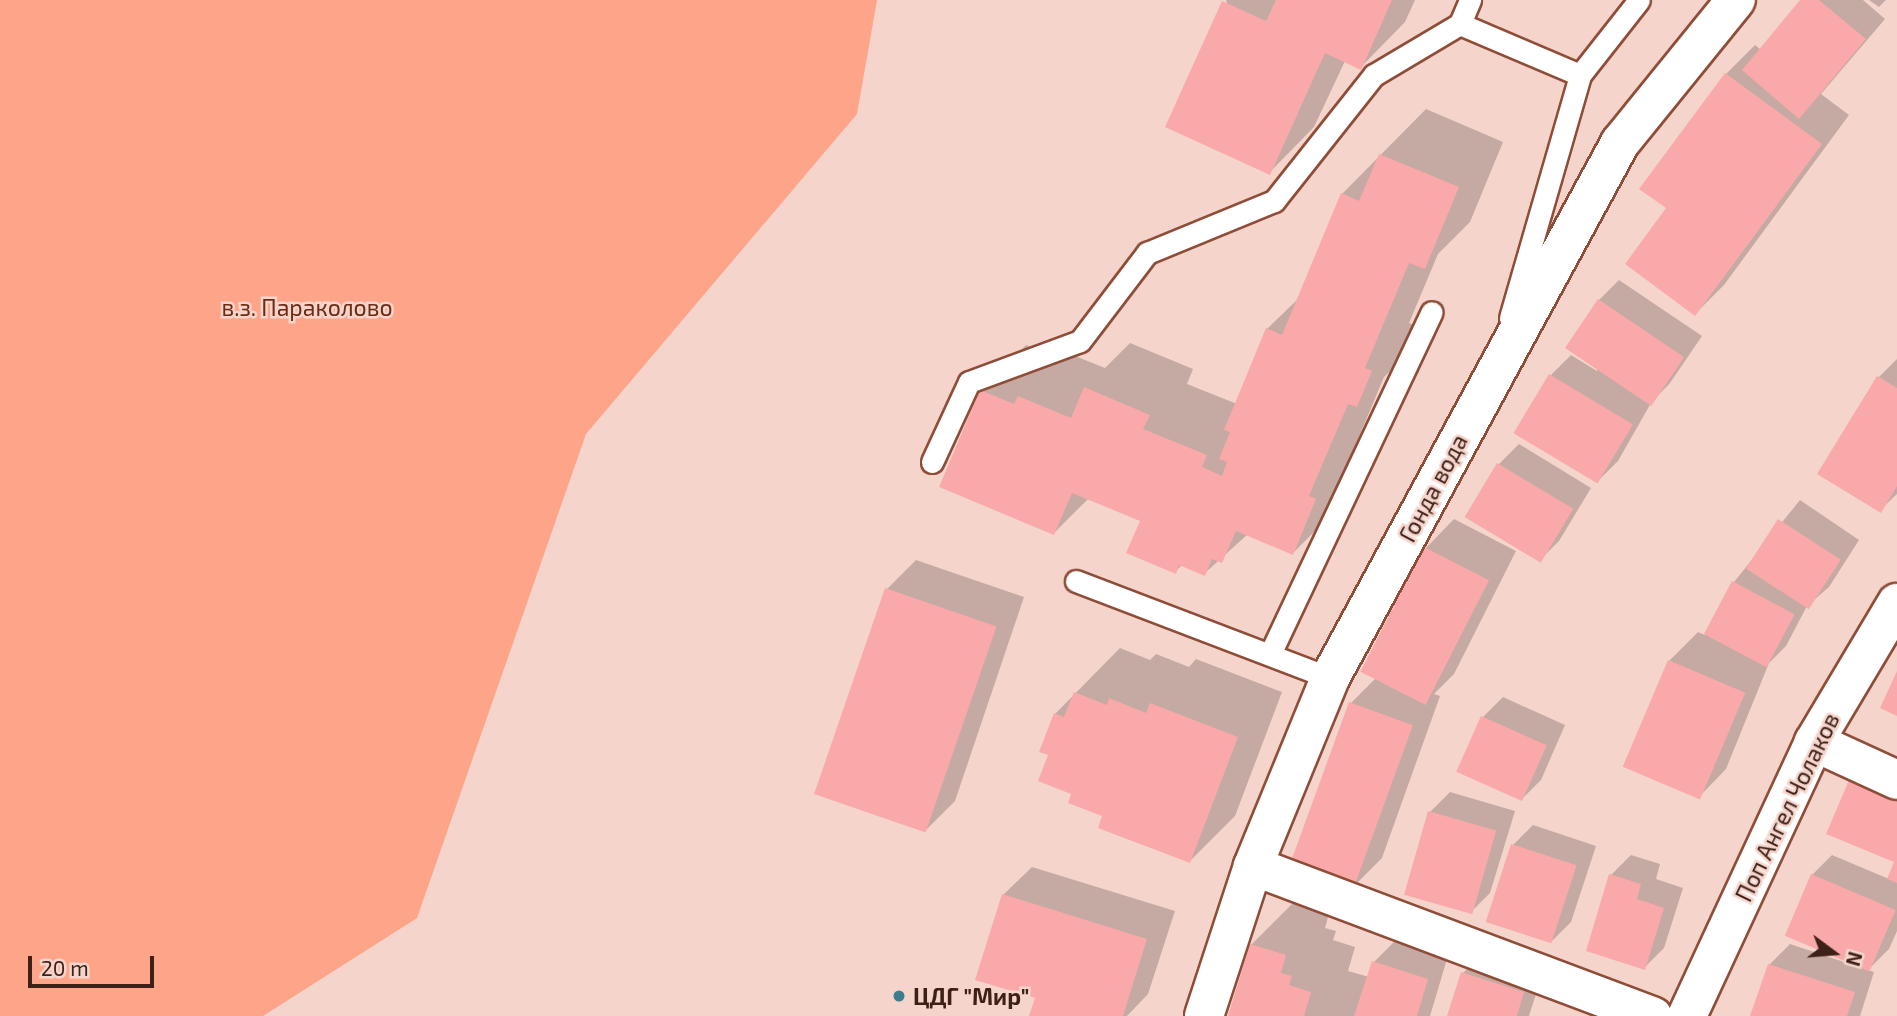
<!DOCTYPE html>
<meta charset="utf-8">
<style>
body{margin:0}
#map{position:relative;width:1897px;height:1016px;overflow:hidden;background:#f5d5cb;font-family:"Exo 2",sans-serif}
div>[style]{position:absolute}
.green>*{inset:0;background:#fea488}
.shadow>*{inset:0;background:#0003}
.building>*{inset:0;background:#f9a9aa;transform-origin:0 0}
.roads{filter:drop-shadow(2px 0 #8f4d38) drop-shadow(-2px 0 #8f4d38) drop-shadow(0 2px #8f4d38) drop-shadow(0 -2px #8f4d38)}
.lane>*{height:21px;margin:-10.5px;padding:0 10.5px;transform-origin:10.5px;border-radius:10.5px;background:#fff}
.street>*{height:38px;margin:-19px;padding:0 19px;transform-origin:19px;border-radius:19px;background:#fff}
.dots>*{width:19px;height:19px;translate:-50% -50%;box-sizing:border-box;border:4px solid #f5d5cb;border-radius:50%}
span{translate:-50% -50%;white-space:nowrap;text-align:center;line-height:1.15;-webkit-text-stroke:5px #f5d5cb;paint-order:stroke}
.park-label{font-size:23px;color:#702a13}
.street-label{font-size:23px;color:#3d2017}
.poi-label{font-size:23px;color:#3d2017;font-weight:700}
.left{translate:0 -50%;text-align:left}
.north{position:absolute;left:1799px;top:918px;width:70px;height:70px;-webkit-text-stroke:5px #f5d5cb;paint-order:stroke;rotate:106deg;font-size:19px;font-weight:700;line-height:28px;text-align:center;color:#3d2017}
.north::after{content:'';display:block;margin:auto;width:24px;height:32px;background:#3d2017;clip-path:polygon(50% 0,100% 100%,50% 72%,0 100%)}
.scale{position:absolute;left:28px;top:956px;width:126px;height:32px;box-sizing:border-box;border:4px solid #3d2017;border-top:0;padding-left:9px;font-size:21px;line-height:24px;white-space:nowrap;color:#3d2017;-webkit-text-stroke:5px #f5d5cb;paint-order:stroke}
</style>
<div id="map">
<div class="green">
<div style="clip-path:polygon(0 0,877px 0,857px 114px,586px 434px,417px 918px,263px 1016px,0 1016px)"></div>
</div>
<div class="shadow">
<div style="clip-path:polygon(1226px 0,1415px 0,1405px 22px,1360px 68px,1345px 61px,1314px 127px,1269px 173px)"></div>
<div style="clip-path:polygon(1802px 0,1863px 0,1885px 19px,1821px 94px,1849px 115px,1724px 285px,1695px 314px,1668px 208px,1642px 189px,1726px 74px,1755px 45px,1761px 50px)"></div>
<div style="clip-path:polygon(1869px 0,1886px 0,1879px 7px)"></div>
<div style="clip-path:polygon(1426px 109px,1503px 142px,1470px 222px,1438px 254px,1409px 323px,1416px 326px,1402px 360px,1384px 377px,1353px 451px,1360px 454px,1338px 508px,1293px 553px,1248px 534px,1205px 573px,1183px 564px,1175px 572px,1142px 520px,1089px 498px,1054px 533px,981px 391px,1026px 345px,1058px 359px,1065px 352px,1105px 368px,1130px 343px,1193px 369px,1187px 384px,1237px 404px,1267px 329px,1300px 297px,1342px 194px)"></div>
<div style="clip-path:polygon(1619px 280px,1702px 336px,1670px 383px,1651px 403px,1618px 461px,1598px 481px,1516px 432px,1551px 375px,1571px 355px,1597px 371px,1599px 300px)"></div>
<div style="clip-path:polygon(1897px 359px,1897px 494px,1880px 510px,1820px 473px,1879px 377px)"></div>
<div style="clip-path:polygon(1519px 444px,1591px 488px,1559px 541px,1539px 561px,1467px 517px,1499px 464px)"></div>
<div style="clip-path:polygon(1800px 500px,1859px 540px,1829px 587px,1807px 606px,1786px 646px,1769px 663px,1726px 769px,1698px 798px,1624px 765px,1669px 661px,1698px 632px,1705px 635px,1734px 582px)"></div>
<div style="clip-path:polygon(1454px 519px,1516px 551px,1454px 674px,1434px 694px,1440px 696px,1382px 858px,1353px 887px,1351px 703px,1376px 678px,1426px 548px)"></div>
<div style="clip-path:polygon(916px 560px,1024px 597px,955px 801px,926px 830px,887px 589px)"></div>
<div style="clip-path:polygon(1120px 648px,1150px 660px,1156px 654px,1189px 667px,1196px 659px,1282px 692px,1235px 816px,1190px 861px,1073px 793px,1050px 754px,1055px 714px)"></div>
<div style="clip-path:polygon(1503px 697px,1565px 725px,1541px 780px,1521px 800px,1483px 717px)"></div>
<div style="clip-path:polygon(1880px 752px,1897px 759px,1897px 931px,1889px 949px,1868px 970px,1874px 972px,1860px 1016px,1752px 1016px,1770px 964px,1790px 944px,1853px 965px,1812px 875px,1832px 855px,1889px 879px,1896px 861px,1851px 781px)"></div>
<div style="clip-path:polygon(1450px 792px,1515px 811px,1490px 893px,1470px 913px,1430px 812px)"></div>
<div style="clip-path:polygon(1533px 825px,1596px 846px,1571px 922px,1551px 942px,1513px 845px)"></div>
<div style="clip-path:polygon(1631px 855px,1660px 864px,1656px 879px,1683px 888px,1664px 948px,1644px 968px,1611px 875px)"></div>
<div style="clip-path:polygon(1032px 867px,1175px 911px,1148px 994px,1127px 1016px,1031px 1016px,1037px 997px,1003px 895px)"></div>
<div style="clip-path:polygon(1296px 900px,1330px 910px,1325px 928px,1336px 931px,1333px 940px,1355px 947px,1348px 971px,1369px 977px,1374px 962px,1394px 942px,1447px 959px,1430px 1016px,1230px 1016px,1251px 945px)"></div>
<div style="clip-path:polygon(1483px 953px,1543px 972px,1529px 1016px,1449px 1016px,1463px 973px)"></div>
</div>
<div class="building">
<div style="clip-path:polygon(1276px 0,1392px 0,1361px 70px,1325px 53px,1270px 175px,1165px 127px,1222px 1px,1266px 21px)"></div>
<div style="clip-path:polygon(1800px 0,1819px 0,1866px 39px,1799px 119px,1742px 70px)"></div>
<div style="clip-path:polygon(1725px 73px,1822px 144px,1695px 316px,1625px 264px,1666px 208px,1639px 189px)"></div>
<div style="clip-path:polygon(1379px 154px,1459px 187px,1425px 269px,1409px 263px,1365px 368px,1372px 371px,1357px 407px,1348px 404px,1309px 496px,1316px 499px,1293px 555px,1236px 531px,1222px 563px,1212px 559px,1205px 576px,1179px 565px,1176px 574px,1126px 553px,1140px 521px,1072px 493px,1054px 535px,939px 487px,980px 390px,1014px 404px,1018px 396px,1071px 418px,1084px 387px,1150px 415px,1143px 429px,1207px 455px,1202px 467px,1222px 476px,1227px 462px,1219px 459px,1230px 432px,1224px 430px,1266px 328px,1282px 335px,1341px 193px,1359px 201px)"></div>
<div style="left:1598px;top:299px;width:104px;height:59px;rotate:34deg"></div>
<div style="left:1549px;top:374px;width:98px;height:69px;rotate:31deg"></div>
<div style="clip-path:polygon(1877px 376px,1897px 388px,1897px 486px,1881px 513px,1817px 474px)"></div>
<div style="left:1497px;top:463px;width:89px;height:63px;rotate:31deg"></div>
<div style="left:1778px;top:519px;width:75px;height:59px;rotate:33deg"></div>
<div style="left:1424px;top:547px;width:73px;height:140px;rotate:27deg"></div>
<div style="left:1732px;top:581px;width:71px;height:60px;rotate:28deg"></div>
<div style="left:885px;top:588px;width:118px;height:218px;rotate:19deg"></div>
<div style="left:1668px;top:660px;width:84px;height:116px;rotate:23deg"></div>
<div style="clip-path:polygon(1897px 671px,1897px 716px,1880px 708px)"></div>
<div style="clip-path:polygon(1074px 692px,1107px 705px,1109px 698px,1146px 713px,1150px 703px,1238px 737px,1190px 863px,1098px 828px,1102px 816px,1068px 803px,1071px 794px,1038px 781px,1048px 755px,1039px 752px,1054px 713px,1064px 717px)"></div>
<div style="left:1349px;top:702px;width:68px;height:174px;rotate:20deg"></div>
<div style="left:1481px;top:716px;width:72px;height:61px;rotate:24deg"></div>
<div style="clip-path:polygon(1849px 780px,1897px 800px,1897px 883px,1887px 879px,1894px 862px,1826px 834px)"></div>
<div style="left:1428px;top:811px;width:71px;height:87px;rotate:16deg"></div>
<div style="left:1511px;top:844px;width:69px;height:82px;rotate:18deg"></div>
<div style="clip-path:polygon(1609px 874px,1641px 884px,1637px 899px,1664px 908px,1645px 970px,1586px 951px)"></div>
<div style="left:1811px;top:874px;width:92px;height:67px;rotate:23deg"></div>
<div style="clip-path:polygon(1002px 894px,1147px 939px,1123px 1016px,1029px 1016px,1035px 998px,975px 980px)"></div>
<div style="clip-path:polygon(1250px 944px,1286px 955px,1281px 973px,1292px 976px,1289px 985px,1311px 992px,1304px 1016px,1228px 1016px)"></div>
<div style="clip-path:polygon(1372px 961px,1428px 979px,1417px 1016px,1354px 1016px)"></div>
<div style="clip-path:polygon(1768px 964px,1855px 992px,1847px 1016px,1750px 1016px)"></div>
<div style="clip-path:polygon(1461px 972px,1524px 992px,1517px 1016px,1447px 1016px)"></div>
</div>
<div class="roads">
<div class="lane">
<div style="left:1470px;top:0;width:26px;rotate:113deg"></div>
<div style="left:1460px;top:24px;width:130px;rotate:23deg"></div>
<div style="left:1510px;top:318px;width:253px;rotate:-73.9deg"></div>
<div style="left:1580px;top:75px;width:95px;rotate:-51.8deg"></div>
<div style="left:932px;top:462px;width:88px;rotate:-65.2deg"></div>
<div style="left:969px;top:382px;width:118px;rotate:-20.3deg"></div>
<div style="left:1080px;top:341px;width:111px;rotate:-52.7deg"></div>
<div style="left:1147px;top:253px;width:137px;rotate:-22.3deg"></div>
<div style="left:1274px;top:201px;width:161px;rotate:-51.6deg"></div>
<div style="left:1374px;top:75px;width:100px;rotate:-30.7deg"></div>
<div style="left:1076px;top:581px;width:272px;rotate:20.9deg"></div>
<div style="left:1270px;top:654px;width:378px;rotate:-64.7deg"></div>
</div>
<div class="street">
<div style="left:1814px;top:742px;width:91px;rotate:24.6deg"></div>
<div style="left:1253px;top:866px;width:427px;rotate:20.6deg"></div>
<div style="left:1204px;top:1016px;width:158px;rotate:-71.9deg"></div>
<div style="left:1253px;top:866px;width:203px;rotate:-67.7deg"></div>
<div style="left:1330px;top:678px;width:609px;rotate:-61.54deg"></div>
<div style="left:1620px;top:143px;width:184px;rotate:-51deg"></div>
<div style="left:1687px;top:1016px;width:302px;rotate:-65.1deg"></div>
<div style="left:1814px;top:742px;width:162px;rotate:-59.2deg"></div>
</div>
</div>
<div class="dots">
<div style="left:899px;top:996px;background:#3c7e90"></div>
</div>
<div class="park-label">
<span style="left:307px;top:307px">в.з. Параколово</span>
</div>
<div class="street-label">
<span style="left:1433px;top:488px;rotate:-62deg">Гонда вода</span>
<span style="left:1787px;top:807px;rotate:-64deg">Поп Ангел Чолаков</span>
</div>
<div class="poi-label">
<span class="left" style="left:913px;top:996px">ЦДГ "Мир"</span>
</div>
<div class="north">N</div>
<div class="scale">20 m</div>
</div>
